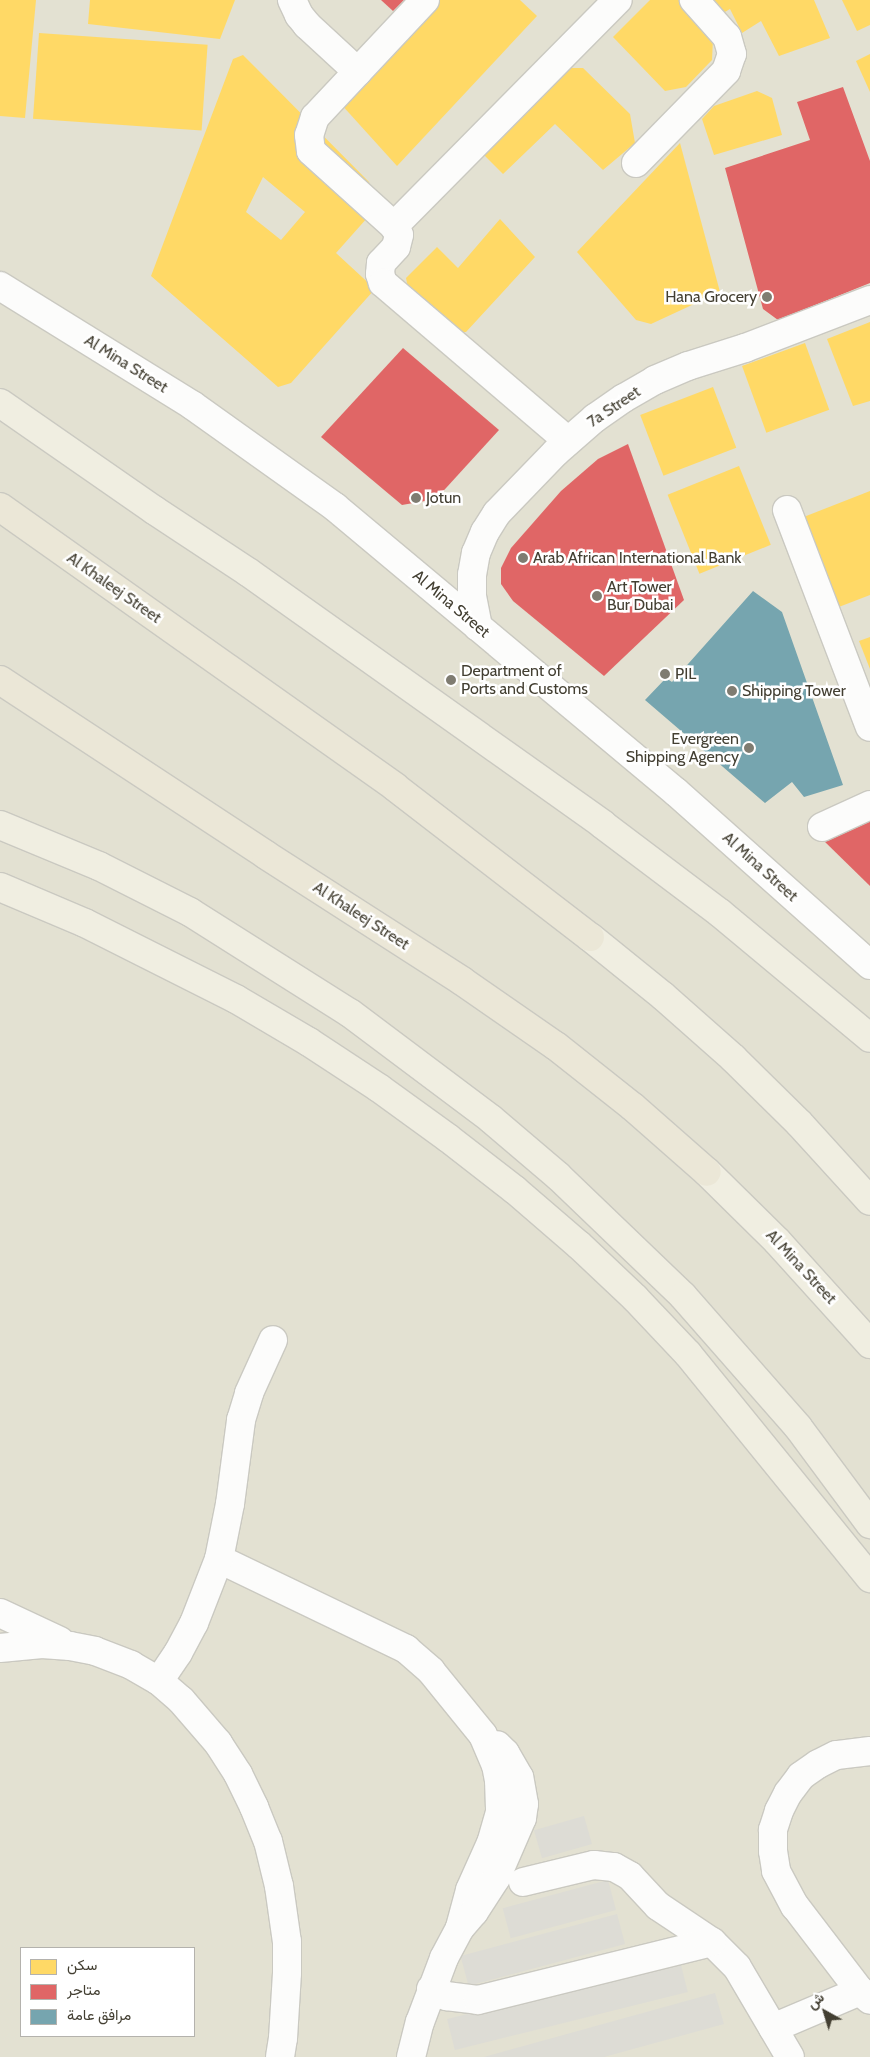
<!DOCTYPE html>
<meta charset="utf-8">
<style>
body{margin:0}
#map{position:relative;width:870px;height:2057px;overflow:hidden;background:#eeede5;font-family:Cabin,Vazirmatn,sans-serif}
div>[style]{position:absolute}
.residential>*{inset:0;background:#e3e1d2}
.parking>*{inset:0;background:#dddcd5;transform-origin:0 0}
.homes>*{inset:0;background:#ffd966;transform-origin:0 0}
.shops>*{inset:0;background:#e06666}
.public>*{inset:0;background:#76a5af}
.roads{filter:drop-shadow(1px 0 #cac9c1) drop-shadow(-1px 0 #cac9c1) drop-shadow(0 1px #cac9c1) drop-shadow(0 -1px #cac9c1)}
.minor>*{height:28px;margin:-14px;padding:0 14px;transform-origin:14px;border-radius:14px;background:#fcfcfb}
.major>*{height:28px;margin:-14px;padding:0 14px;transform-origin:14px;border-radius:14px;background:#f0eee1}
.highway>*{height:28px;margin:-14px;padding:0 14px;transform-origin:14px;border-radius:14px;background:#ebe7d7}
.dots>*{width:14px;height:14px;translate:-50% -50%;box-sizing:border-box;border:2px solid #fff;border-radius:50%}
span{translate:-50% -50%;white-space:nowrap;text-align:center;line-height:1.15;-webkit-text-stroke:5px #fff;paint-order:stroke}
.poi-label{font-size:16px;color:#433f32}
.right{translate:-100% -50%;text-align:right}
.left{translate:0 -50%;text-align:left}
.street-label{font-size:16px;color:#433f32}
.legend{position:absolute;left:20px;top:1947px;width:175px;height:90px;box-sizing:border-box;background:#fff;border:1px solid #b4b2ad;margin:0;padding:6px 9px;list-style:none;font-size:15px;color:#433f32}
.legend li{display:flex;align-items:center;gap:10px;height:25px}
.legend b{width:25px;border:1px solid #b4b2ad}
.north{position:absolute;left:800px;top:1987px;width:50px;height:50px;-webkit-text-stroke:4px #fff;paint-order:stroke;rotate:321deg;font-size:14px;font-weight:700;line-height:20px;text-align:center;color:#433f32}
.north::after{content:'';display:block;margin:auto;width:18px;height:22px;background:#433f32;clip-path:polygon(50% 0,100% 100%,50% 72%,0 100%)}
</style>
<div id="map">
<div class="residential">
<div style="clip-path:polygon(evenodd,0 0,870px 0,870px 2057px,0 2057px,0 0,21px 1948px,194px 1948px,194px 2036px,21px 2036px,21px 1948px)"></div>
</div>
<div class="parking">
<div style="left:584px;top:1816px;width:29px;height:52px;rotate:74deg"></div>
<div style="left:608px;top:1880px;width:31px;height:109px;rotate:75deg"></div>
<div style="left:617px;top:1914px;width:31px;height:162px;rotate:75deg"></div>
<div style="left:680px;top:1961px;width:32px;height:240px;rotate:76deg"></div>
<div style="clip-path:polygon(715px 1993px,724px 2024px,604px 2057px,484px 2057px)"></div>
</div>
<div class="homes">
<div style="clip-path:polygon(0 0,36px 0,25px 118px,0 116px)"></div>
<div style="clip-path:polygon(90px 0,235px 0,220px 39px,88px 24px)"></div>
<div style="clip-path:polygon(438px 0,520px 0,537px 16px,397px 166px,340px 103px)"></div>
<div style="clip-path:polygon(650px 0,679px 0,713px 38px,712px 60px,686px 87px,665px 91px,613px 37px)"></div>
<div style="clip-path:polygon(703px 0,814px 0,830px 38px,779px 56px,761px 21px,742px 33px,730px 9px,718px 16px)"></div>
<div style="clip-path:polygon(842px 0,870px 0,870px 25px,857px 31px)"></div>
<div style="left:39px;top:33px;width:169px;height:86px;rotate:4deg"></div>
<div style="clip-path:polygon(870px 54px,870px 92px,856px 61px)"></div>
<div style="clip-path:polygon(evenodd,243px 55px,369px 182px,376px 208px,336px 253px,375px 289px,291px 383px,278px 387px,151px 276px,233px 59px,243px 55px,263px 177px,305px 212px,281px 240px,246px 212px,263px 177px)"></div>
<div style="clip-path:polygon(564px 68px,583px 68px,630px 114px,635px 143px,603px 170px,555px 124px,503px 174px,480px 151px)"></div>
<div style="clip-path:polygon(757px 91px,772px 98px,782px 135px,714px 155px,702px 119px,714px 106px)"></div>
<div style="clip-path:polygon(680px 143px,720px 292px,651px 324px,636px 320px,577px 252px)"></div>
<div style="clip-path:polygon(500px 219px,535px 257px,466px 332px,443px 333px,411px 303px,406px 278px,437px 247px,458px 268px)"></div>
<div style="clip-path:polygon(870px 322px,870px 401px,853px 406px,827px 339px)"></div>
<div style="left:805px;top:343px;width:71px;height:67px;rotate:70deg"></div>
<div style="left:713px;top:387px;width:65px;height:78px;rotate:69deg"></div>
<div style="left:739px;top:466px;width:85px;height:77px;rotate:68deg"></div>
<div style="clip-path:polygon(870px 491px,870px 595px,831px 610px,796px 520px)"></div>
<div style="clip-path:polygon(870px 637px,870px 669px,859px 641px)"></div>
</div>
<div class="shops">
<div style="clip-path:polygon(381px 0,404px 0,393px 11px)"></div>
<div style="clip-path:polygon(843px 87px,870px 161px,870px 283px,778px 320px,763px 309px,725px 168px,810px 140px,797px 102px)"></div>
<div style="clip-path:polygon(403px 348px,499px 430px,436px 499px,402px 505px,321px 437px)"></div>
<div style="clip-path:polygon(628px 444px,684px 600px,604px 676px,513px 601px,501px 584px,501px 568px,511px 548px,561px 491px,598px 459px)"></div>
<div style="clip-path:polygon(870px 818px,870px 886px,822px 839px)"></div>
</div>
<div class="public">
<div style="clip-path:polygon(753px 591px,782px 612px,843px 785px,804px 797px,792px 782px,765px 803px,645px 700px,666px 678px,672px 682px)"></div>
</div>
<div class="roads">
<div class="minor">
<div style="left:292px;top:0;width:17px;rotate:65deg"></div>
<div style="left:299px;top:15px;width:13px;rotate:51deg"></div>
<div style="left:307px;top:25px;width:69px;rotate:42.7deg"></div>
<div style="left:425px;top:0;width:161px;rotate:133.2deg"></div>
<div style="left:315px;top:117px;width:19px;rotate:108deg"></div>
<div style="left:309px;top:135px;width:16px;rotate:83deg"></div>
<div style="left:311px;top:151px;width:112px;rotate:42.1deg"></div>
<div style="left:394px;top:226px;width:10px;rotate:61deg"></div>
<div style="left:399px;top:235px;width:12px;rotate:104deg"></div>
<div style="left:396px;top:247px;width:22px;rotate:133deg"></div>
<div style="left:381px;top:263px;width:11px;rotate:95deg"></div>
<div style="left:380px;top:274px;width:9px;rotate:72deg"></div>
<div style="left:383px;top:283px;width:243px;rotate:40.5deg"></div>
<div style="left:636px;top:163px;width:129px;rotate:-45.6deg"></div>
<div style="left:726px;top:71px;width:18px;rotate:-71deg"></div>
<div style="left:732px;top:54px;width:18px;rotate:-106deg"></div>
<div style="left:727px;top:37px;width:50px;rotate:-131.7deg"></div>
<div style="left:394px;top:226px;width:318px;rotate:-45.3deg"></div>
<div style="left:0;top:286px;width:226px;rotate:31.8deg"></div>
<div style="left:192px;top:405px;width:176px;rotate:35.5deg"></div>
<div style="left:335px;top:507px;width:444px;rotate:39.9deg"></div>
<div style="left:676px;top:792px;width:260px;rotate:41.7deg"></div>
<div style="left:787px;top:510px;width:232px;rotate:69.1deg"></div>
<div style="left:478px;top:627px;width:32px;rotate:-101deg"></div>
<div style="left:472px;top:596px;width:21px;rotate:-90deg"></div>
<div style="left:472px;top:575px;width:22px;rotate:-80deg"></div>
<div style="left:476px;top:553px;width:23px;rotate:-67deg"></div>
<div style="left:485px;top:532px;width:22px;rotate:-58deg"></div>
<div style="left:497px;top:513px;width:85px;rotate:-46deg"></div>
<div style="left:556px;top:452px;width:52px;rotate:-41.1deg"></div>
<div style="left:595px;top:418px;width:35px;rotate:-35deg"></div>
<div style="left:624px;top:398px;width:36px;rotate:-30deg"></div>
<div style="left:655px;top:380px;width:36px;rotate:-23deg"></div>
<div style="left:688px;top:366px;width:60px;rotate:-17.5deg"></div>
<div style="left:745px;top:348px;width:134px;rotate:-21deg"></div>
<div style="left:822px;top:827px;width:53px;rotate:-24.6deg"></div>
<div style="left:219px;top:1559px;width:208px;rotate:25.7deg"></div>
<div style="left:406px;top:1649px;width:33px;rotate:41deg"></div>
<div style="left:431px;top:1671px;width:82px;rotate:50.9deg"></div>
<div style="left:483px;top:1735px;width:33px;rotate:67deg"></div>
<div style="left:496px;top:1765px;width:15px;rotate:79deg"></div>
<div style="left:499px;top:1780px;width:32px;rotate:88deg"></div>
<div style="left:500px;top:1812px;width:32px;rotate:106deg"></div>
<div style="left:491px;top:1843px;width:51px;rotate:114.1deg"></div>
<div style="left:470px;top:1890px;width:39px;rotate:105deg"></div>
<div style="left:0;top:1613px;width:66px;rotate:25deg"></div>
<div style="left:0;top:1648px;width:42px;rotate:-5.4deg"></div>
<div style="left:42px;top:1644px;width:28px;rotate:4deg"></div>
<div style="left:70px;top:1646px;width:25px;rotate:11deg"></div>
<div style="left:95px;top:1651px;width:39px;rotate:21deg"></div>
<div style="left:131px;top:1665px;width:32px;rotate:30deg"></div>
<div style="left:159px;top:1681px;width:29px;rotate:41deg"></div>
<div style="left:181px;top:1700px;width:57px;rotate:49.3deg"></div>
<div style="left:218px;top:1743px;width:37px;rotate:57deg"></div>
<div style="left:238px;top:1774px;width:37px;rotate:64deg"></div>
<div style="left:254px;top:1807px;width:37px;rotate:68deg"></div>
<div style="left:268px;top:1841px;width:46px;rotate:76.3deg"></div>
<div style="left:279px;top:1886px;width:57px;rotate:81.9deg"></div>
<div style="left:287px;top:1942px;width:31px;rotate:90deg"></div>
<div style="left:287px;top:1973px;width:65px;rotate:93.5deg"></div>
<div style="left:283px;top:2038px;width:19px;rotate:99deg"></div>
<div style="left:159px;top:1681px;width:34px;rotate:-56deg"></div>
<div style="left:178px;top:1653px;width:34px;rotate:-62deg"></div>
<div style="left:194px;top:1623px;width:69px;rotate:-68.7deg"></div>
<div style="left:219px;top:1559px;width:56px;rotate:-78.7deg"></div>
<div style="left:230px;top:1504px;width:85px;rotate:-82.5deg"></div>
<div style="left:241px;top:1420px;width:28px;rotate:-73deg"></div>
<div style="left:249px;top:1393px;width:58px;rotate:-65.6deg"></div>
<div style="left:870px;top:1751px;width:34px;rotate:173deg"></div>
<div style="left:836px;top:1755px;width:20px;rotate:153deg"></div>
<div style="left:818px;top:1764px;width:21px;rotate:145deg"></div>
<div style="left:801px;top:1776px;width:21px;rotate:127deg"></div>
<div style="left:788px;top:1793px;width:20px;rotate:117deg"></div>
<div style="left:779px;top:1811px;width:20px;rotate:108deg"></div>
<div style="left:773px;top:1830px;width:21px;rotate:90deg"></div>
<div style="left:773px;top:1851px;width:20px;rotate:81deg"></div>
<div style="left:776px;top:1871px;width:40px;rotate:62deg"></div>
<div style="left:795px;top:1906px;width:107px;rotate:52.6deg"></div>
<div style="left:860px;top:1991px;width:13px;rotate:42deg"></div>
<div style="left:523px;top:1882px;width:73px;rotate:-13.5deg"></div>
<div style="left:594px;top:1865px;width:20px;rotate:6deg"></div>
<div style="left:614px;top:1867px;width:18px;rotate:29deg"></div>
<div style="left:630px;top:1876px;width:41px;rotate:47deg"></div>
<div style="left:658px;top:1906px;width:65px;rotate:33.7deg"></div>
<div style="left:712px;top:1942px;width:35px;rotate:45deg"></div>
<div style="left:737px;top:1967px;width:104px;rotate:59.5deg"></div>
<div style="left:431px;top:1989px;width:17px;rotate:25deg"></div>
<div style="left:446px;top:1996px;width:32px;rotate:7deg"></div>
<div style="left:478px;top:2000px;width:241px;rotate:-13.9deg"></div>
<div style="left:773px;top:2028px;width:95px;rotate:-23deg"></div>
<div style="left:411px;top:2057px;width:36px;rotate:-76deg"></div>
<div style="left:420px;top:2022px;width:68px;rotate:-69.4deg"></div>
<div style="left:444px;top:1958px;width:34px;rotate:-62deg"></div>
<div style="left:460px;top:1928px;width:21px;rotate:-49deg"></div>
<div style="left:474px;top:1912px;width:40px;rotate:-57.1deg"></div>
<div style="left:496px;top:1878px;width:65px;rotate:-66.6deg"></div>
<div style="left:522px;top:1818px;width:14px;rotate:-82deg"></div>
<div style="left:524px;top:1804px;width:27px;rotate:-100deg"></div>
<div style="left:519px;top:1777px;width:28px;rotate:-120deg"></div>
<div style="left:505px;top:1753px;width:11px;rotate:-135deg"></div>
</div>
<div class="major">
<div style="left:0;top:403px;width:188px;rotate:34.8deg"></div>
<div style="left:154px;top:510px;width:113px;rotate:33.4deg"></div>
<div style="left:248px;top:572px;width:435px;rotate:35.4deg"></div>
<div style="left:602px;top:824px;width:148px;rotate:37deg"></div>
<div style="left:720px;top:913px;width:195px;rotate:39.8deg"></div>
<div style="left:0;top:825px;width:107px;rotate:22.5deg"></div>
<div style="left:99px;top:866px;width:102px;rotate:26.8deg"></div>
<div style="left:190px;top:912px;width:189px;rotate:32.3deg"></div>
<div style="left:350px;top:1013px;width:176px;rotate:36.9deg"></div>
<div style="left:491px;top:1119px;width:88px;rotate:40.4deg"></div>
<div style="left:558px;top:1176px;width:173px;rotate:43.8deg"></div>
<div style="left:683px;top:1296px;width:174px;rotate:48.7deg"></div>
<div style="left:798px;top:1427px;width:121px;rotate:53.4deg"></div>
<div style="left:0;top:887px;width:92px;rotate:23deg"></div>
<div style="left:85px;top:923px;width:169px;rotate:26.7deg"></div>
<div style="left:236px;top:999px;width:85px;rotate:30.5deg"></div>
<div style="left:309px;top:1042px;width:84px;rotate:33.3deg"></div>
<div style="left:379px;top:1088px;width:85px;rotate:35.9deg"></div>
<div style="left:448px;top:1138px;width:85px;rotate:37.8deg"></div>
<div style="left:515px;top:1190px;width:84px;rotate:40.7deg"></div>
<div style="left:579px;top:1245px;width:77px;rotate:43.4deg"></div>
<div style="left:635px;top:1298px;width:77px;rotate:46.6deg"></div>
<div style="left:688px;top:1354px;width:289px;rotate:50.9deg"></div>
<div style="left:590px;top:937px;width:94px;rotate:38.9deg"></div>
<div style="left:663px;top:996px;width:94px;rotate:41.5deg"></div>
<div style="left:733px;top:1058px;width:93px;rotate:44.6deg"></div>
<div style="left:799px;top:1123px;width:105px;rotate:47.7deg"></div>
<div style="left:707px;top:1172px;width:98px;rotate:44.6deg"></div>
<div style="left:777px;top:1241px;width:139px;rotate:47.9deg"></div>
</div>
<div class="highway">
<div style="left:0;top:507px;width:484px;rotate:35.3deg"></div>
<div style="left:395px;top:787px;width:246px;rotate:37.6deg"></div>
<div style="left:0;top:680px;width:318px;rotate:33.3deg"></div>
<div style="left:266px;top:855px;width:233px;rotate:32.7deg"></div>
<div style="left:462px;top:981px;width:114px;rotate:34.7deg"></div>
<div style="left:556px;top:1046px;width:98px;rotate:38.4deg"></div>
<div style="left:633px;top:1107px;width:98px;rotate:41.3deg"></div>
</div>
</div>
<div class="dots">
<div style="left:767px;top:297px;background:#7f7c71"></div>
<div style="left:416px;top:498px;background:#7f7c71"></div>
<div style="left:523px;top:558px;background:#7f7c71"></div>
<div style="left:597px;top:596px;background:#7f7c71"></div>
<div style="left:665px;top:674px;background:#7f7c71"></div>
<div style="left:451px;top:680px;background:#7f7c71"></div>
<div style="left:732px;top:691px;background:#7f7c71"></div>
<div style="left:749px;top:748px;background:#7f7c71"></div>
</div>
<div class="poi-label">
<span class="right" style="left:757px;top:297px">Hana Grocery</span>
<span class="left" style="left:426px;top:498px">Jotun</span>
<span class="left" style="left:533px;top:558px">Arab African International Bank</span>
<span class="left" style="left:607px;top:596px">Art Tower<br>Bur Dubai</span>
<span class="left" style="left:461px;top:680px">Department of<br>Ports and Customs</span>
<span class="left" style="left:675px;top:674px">PIL</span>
<span class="left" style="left:742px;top:691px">Shipping Tower</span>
<span class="right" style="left:739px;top:748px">Evergreen<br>Shipping Agency</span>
</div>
<div class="street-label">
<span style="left:126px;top:364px;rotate:32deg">Al Mina Street</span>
<span style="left:614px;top:407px;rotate:-34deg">7a Street</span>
<span style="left:114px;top:588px;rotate:35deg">Al Khaleej Street</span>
<span style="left:451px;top:604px;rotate:40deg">Al Mina Street</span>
<span style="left:760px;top:867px;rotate:42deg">Al Mina Street</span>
<span style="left:361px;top:916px;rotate:33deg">Al Khaleej Street</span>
<span style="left:801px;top:1267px;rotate:47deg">Al Mina Street</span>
</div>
<ul class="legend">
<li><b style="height:14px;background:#ffd966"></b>سكن</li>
<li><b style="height:14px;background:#e06666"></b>متاجر</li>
<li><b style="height:14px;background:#76a5af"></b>مرافق عامة</li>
</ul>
<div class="north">ش</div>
</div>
